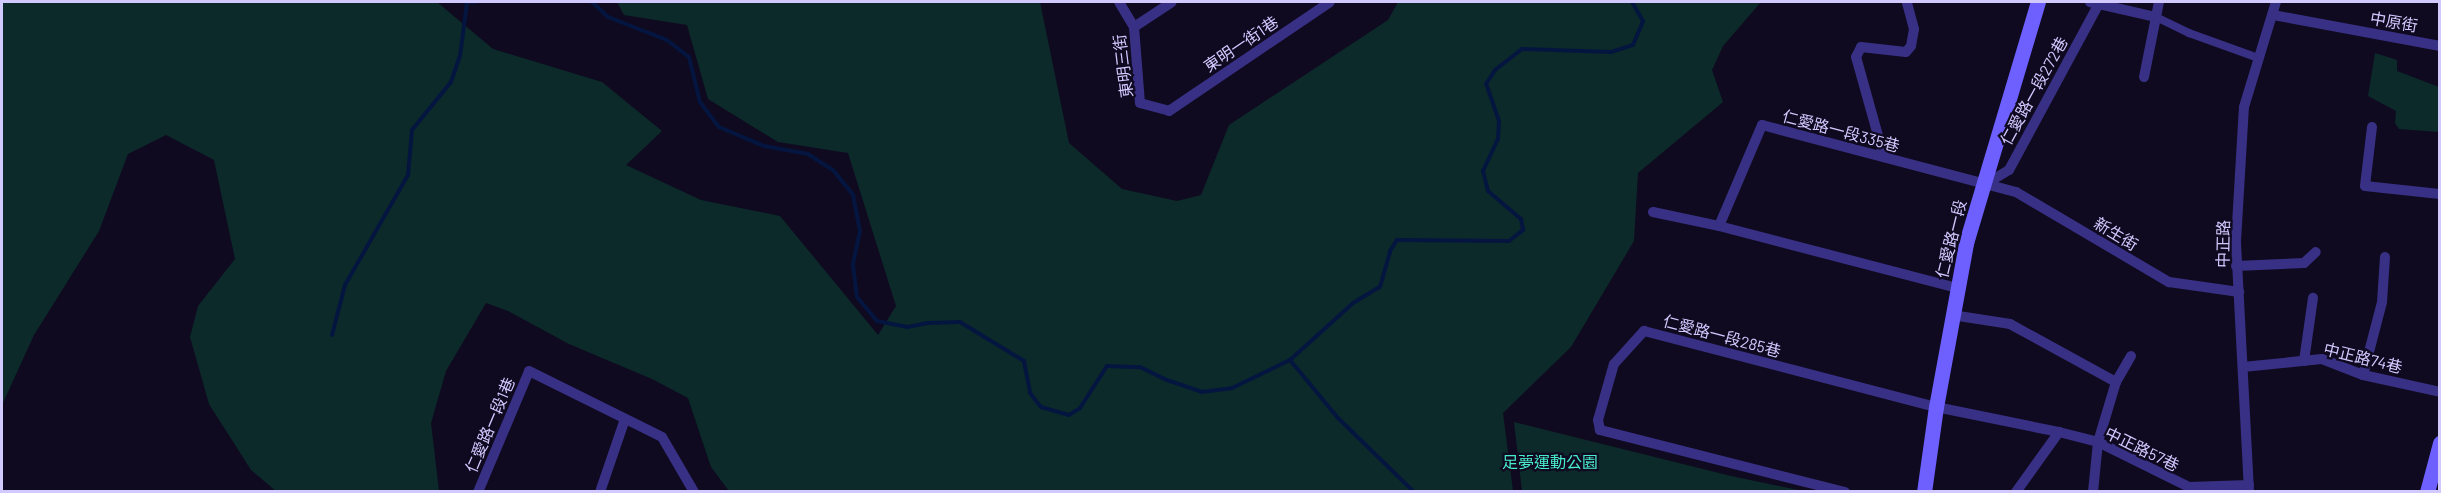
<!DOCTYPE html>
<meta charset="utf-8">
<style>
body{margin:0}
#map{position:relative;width:2441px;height:493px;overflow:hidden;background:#0f0a20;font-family:Barlow,"Noto Sans TC",sans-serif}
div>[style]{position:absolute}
.green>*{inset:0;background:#0c2a2a}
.stream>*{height:4px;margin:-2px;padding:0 2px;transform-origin:2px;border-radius:2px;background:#04163f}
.pedestrian>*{height:8px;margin:-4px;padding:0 4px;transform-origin:4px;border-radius:4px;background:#383084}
.minor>*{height:10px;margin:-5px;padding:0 5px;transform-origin:5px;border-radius:5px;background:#383084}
.secondary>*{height:15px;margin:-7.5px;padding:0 7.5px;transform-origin:7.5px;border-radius:7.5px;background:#6d60ff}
span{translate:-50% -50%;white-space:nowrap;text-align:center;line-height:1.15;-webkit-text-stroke:4.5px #0f0a20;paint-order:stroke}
.street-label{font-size:16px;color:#d2c9ff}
.park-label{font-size:16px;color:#48eccc}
.frame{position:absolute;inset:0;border:3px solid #d2c9ff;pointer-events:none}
</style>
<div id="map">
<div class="green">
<div style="clip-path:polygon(2px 2px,437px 2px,493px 49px,602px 82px,662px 131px,626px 165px,701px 200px,780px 216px,878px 335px,896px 306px,848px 153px,778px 142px,708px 99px,687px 25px,624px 15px,617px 2px,1040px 2px,1069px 143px,1122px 189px,1177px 201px,1201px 195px,1229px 125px,1388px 20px,1398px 2px,1761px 2px,1723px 46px,1712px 70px,1723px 102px,1638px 173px,1634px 241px,1571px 347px,1503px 413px,1513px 491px,729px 491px,711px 467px,688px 398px,652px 379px,569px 344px,508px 311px,486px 303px,446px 371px,431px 423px,439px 491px,277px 492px,251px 470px,209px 404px,190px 337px,198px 306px,235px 259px,214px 160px,166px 135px,128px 154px,99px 231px,34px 335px,2px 405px)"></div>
<div style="clip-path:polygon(2375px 53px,2397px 60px,2397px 71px,2439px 87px,2439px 132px,2399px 129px,2395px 123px,2396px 111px,2368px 96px)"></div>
<div style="clip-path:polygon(1514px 422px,1731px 476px,1803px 491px,1522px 491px)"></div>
</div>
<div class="stream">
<div style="left:466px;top:2px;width:10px"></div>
<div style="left:592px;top:2px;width:22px;rotate:43deg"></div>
<div style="left:608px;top:17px;width:63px;rotate:21.3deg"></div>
<div style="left:667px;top:40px;width:28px;rotate:38deg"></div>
<div style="left:689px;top:57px;width:46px;rotate:76.3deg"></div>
<div style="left:700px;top:102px;width:31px;rotate:53deg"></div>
<div style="left:719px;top:127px;width:49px;rotate:22.9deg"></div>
<div style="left:764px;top:146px;width:45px;rotate:10.3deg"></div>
<div style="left:808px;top:154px;width:30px;rotate:33deg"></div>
<div style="left:833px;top:170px;width:32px;rotate:51deg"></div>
<div style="left:853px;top:195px;width:37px;rotate:79deg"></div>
<div style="left:860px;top:231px;width:35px;rotate:102deg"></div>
<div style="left:853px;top:265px;width:32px;rotate:83deg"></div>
<div style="left:857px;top:297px;width:31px;rotate:50deg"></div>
<div style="left:877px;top:321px;width:31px;rotate:11deg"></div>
<div style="left:907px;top:327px;width:21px;rotate:-11deg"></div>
<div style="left:928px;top:323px;width:32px;rotate:-2deg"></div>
<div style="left:960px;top:322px;width:75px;rotate:31.4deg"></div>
<div style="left:1024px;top:361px;width:33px;rotate:79deg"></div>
<div style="left:1030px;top:393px;width:18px;rotate:52deg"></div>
<div style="left:1041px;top:407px;width:29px;rotate:16deg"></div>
<div style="left:1069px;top:415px;width:13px;rotate:-32deg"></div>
<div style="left:1080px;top:408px;width:50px;rotate:-57.3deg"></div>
<div style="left:1107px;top:366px;width:33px;rotate:2deg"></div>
<div style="left:1140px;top:367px;width:30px;rotate:26deg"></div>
<div style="left:1167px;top:380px;width:36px;rotate:19deg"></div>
<div style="left:1201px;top:392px;width:31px;rotate:-7deg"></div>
<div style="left:1232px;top:388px;width:64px;rotate:-25.8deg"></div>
<div style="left:1290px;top:360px;width:85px;rotate:-42.1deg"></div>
<div style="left:1353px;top:303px;width:31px;rotate:-31deg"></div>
<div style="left:1380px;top:287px;width:37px;rotate:-74deg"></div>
<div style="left:1390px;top:251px;width:13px;rotate:-58deg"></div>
<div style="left:1397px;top:240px;width:112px;rotate:0.5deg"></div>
<div style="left:1509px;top:241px;width:18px;rotate:-38deg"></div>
<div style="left:1523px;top:230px;width:11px;rotate:-100deg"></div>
<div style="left:1521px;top:219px;width:43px;rotate:-139.7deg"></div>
<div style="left:1488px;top:191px;width:21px;rotate:-104deg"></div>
<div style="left:1483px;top:171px;width:35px;rotate:-65deg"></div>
<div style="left:1498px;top:139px;width:18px;rotate:-87deg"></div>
<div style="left:1499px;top:121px;width:39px;rotate:-109deg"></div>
<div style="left:1486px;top:84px;width:17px;rotate:-57deg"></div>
<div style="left:1495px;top:70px;width:34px;rotate:-38deg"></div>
<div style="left:1522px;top:49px;width:89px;rotate:1.9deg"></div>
<div style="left:1611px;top:52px;width:23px;rotate:-18deg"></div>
<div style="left:1633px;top:45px;width:26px;rotate:-67deg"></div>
<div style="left:1643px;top:21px;width:22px;rotate:-120deg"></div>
<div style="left:332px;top:335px;width:52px;rotate:-75.4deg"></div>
<div style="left:345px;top:285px;width:127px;rotate:-60.2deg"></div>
<div style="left:408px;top:175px;width:45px;rotate:-84.9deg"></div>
<div style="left:412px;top:130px;width:62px;rotate:-50.9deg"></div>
<div style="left:451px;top:82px;width:28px;rotate:-71deg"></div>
<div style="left:460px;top:56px;width:53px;rotate:-82.5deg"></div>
<div style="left:1290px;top:360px;width:75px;rotate:50.4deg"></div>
<div style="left:1338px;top:418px;width:106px;rotate:44.2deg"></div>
</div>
<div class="pedestrian">
<div style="left:2156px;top:17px;width:37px;rotate:26deg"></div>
<div style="left:2189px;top:33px;width:73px;rotate:19.9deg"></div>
</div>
<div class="minor">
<div style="left:1119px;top:2px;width:29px;rotate:59deg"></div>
<div style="left:1134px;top:27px;width:76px;rotate:85.5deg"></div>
<div style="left:1140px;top:103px;width:30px;rotate:15deg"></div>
<div style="left:1169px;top:111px;width:194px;rotate:-34.1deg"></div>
<div style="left:2090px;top:2px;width:68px;rotate:12.8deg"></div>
<div style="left:2156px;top:17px;width:15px;rotate:-79deg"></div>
<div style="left:2273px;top:15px;width:170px;rotate:10.5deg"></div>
<div style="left:1134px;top:27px;width:45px;rotate:-33.3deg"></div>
<div style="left:2144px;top:77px;width:61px;rotate:-78.7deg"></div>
<div style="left:2372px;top:127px;width:59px;rotate:96.8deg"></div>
<div style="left:2365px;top:186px;width:75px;rotate:6.1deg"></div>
<div style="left:1884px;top:157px;width:104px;rotate:-105.6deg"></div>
<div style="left:1856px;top:57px;width:11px;rotate:-63deg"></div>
<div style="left:1861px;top:47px;width:45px;rotate:6.3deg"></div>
<div style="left:1906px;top:52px;width:8px;rotate:-50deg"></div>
<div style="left:1911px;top:46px;width:17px;rotate:-80deg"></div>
<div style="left:1914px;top:29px;width:28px;rotate:-105deg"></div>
<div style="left:1984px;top:185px;width:29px;rotate:-31deg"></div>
<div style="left:2009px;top:170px;width:191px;rotate:-61.6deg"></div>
<div style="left:1653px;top:212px;width:67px;rotate:12deg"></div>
<div style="left:1719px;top:226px;width:246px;rotate:14.6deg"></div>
<div style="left:1719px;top:226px;width:110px;rotate:-66.9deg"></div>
<div style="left:1762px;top:125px;width:263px;rotate:14.8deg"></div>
<div style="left:2016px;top:192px;width:178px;rotate:30.5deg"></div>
<div style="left:2169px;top:282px;width:71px;rotate:8.1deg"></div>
<div style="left:2236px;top:266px;width:68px;rotate:-2.5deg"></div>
<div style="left:2304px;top:263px;width:16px;rotate:-43deg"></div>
<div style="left:1952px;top:315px;width:59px;rotate:8.8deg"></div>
<div style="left:2010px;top:324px;width:121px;rotate:28.7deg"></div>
<div style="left:2116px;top:382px;width:30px;rotate:-60deg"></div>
<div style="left:2304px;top:361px;width:64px;rotate:-81.9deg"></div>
<div style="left:2243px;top:367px;width:79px;rotate:-5.8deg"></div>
<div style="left:2322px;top:359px;width:44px;rotate:21.3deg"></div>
<div style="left:2363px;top:375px;width:79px;rotate:12.4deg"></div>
<div style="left:2363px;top:375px;width:75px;rotate:-75.4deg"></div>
<div style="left:2382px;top:302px;width:45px;rotate:-86.2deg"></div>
<div style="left:2249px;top:491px;width:250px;rotate:-93deg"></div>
<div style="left:2236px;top:241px;width:134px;rotate:-86.6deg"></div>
<div style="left:2244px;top:107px;width:110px;rotate:-73.1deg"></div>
<div style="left:478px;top:492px;width:131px;rotate:-67.1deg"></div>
<div style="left:529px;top:371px;width:148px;rotate:26.4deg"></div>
<div style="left:662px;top:437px;width:64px;rotate:59.8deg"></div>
<div style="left:600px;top:492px;width:77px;rotate:-71.1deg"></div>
<div style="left:1845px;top:492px;width:253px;rotate:-165.8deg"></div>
<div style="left:1600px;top:430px;width:10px;rotate:-101deg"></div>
<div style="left:1598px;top:420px;width:58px;rotate:-74.1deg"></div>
<div style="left:1614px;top:364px;width:45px;rotate:-47.7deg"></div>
<div style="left:1644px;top:331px;width:302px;rotate:14.6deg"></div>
<div style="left:1936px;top:407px;width:126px;rotate:11.5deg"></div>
<div style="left:2059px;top:432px;width:40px;rotate:14.4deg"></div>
<div style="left:2098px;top:442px;width:102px;rotate:26.3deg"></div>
<div style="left:2189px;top:487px;width:60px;rotate:-1.9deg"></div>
<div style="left:2016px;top:492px;width:74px;rotate:-54.4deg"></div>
<div style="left:2093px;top:492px;width:50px;rotate:-84.3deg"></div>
<div style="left:2098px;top:442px;width:63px;rotate:-73.3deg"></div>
</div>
<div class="secondary">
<div style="left:1924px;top:492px;width:86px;rotate:-82deg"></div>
<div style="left:1936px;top:407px;width:167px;rotate:-79.6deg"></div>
<div style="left:1966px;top:243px;width:252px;rotate:-73.4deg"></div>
<div style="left:2427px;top:492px;width:51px;rotate:-75.1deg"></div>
</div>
<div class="street-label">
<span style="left:2394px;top:22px;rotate:10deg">中原街</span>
<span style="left:1241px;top:44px;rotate:-34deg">東明一街1巷</span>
<span style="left:1123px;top:66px;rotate:-97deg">東明三街</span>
<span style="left:2034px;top:91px;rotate:-61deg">仁愛路一段272巷</span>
<span style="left:1841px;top:131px;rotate:15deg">仁愛路一段335巷</span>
<span style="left:2116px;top:234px;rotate:31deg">新生街</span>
<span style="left:1951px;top:239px;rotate:-76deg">仁愛路一段</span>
<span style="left:2223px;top:244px;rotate:-89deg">中正路</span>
<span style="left:1722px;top:336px;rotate:15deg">仁愛路一段285巷</span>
<span style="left:2363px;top:358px;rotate:14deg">中正路74巷</span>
<span style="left:490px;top:425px;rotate:-67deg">仁愛路一段1巷</span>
<span style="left:2142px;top:449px;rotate:26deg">中正路57巷</span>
</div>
<div class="park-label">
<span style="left:1550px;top:462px">足夢運動公園</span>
</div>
<div class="frame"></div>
</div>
